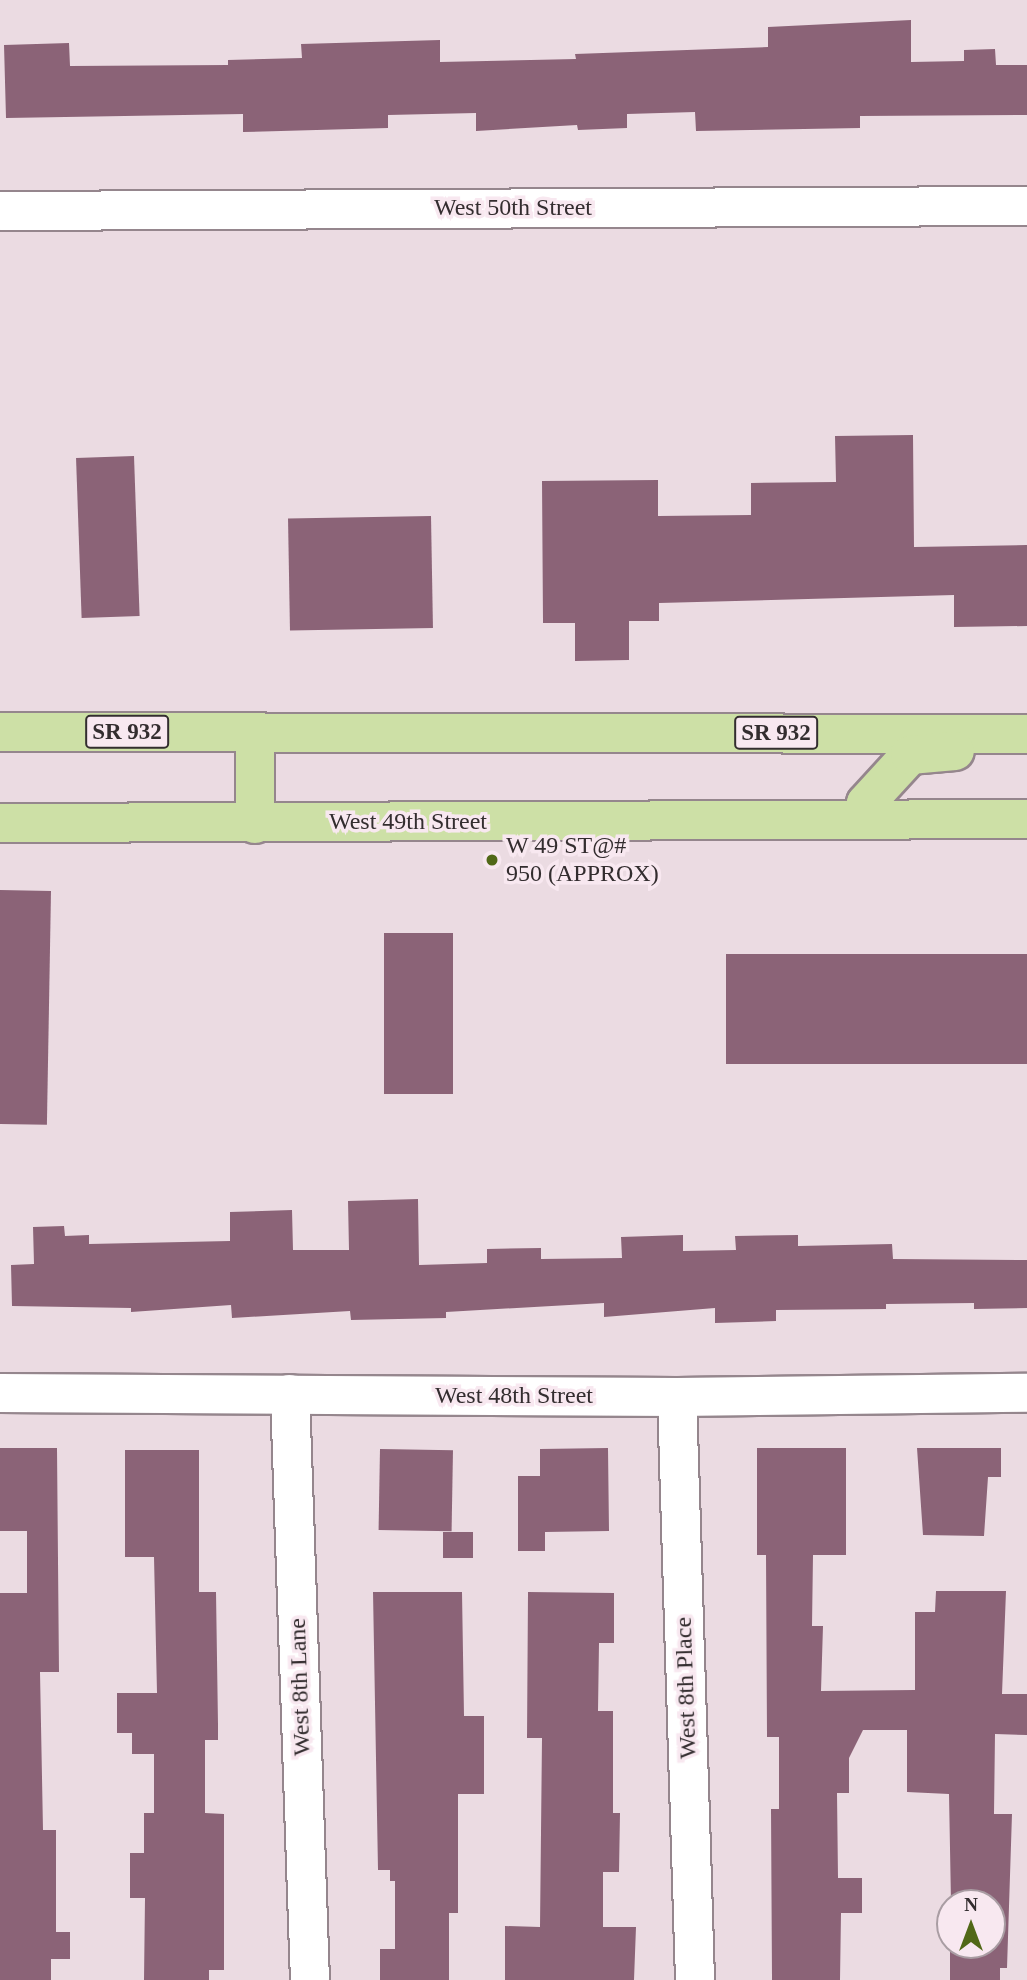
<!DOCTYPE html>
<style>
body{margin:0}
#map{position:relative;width:1027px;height:1980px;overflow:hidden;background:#ebdbe2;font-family:"Times New Roman",serif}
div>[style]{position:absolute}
.building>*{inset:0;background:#8b6377;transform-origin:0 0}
.roads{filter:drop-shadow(2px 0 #95868d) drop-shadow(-2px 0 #95868d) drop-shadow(0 2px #95868d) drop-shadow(0 -2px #95868d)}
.minor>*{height:38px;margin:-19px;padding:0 19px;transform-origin:19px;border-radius:19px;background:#fff}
.major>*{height:38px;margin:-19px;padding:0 19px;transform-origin:19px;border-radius:19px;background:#cde0a6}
.dots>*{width:19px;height:19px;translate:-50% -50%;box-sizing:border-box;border:4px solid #f8e8f0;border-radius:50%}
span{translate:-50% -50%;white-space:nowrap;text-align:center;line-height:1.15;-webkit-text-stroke:7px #f8e8f0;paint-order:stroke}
.shield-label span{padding:2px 5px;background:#f8e8f0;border:2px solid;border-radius:5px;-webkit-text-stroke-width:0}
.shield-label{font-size:23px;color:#332d2f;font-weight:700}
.street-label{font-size:24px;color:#332d2f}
.poi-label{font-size:24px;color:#332d2f}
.left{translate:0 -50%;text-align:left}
.north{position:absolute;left:936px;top:1889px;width:70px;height:70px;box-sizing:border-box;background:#f8e8f0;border:2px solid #a99da3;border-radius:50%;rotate:0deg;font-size:19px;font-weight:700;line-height:28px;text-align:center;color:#332d2f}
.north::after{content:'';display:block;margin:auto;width:24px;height:32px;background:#516817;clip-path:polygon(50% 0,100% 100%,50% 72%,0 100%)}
</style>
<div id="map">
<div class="building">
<div style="clip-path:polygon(911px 20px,911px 62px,964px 61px,964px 50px,995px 49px,996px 65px,1027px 65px,1027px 115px,860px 116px,860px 128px,696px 131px,695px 112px,627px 114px,627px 128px,578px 130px,577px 125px,476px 131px,476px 113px,388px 115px,388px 128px,243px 132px,243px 114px,6px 118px,4px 45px,69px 43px,70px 66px,228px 65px,228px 60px,302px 58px,301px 44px,440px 40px,440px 62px,576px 59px,575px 54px,768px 47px,768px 27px)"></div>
<div style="clip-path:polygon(913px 435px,914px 547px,1027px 545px,1027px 626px,954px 627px,954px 595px,659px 603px,659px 621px,629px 621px,629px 660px,575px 661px,575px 623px,543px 623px,542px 481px,658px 480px,658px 516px,751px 515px,751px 483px,836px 482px,835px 436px)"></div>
<div style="left:134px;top:456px;width:160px;height:58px;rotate:88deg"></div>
<div style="left:431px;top:516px;width:112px;height:143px;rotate:89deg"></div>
<div style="left:0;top:890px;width:51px;height:234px;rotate:1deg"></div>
<div style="left:384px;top:933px;width:69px;height:161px"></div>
<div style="left:726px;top:954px;width:301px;height:110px"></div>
<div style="clip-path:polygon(418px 1199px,419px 1265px,487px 1263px,487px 1249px,541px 1248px,541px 1259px,622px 1258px,621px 1237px,683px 1235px,683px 1251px,736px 1250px,735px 1236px,798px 1235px,798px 1246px,892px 1244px,893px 1259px,1027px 1260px,1027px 1308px,974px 1309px,974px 1303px,886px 1304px,886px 1309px,776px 1310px,776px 1321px,715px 1323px,715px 1308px,604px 1317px,604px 1303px,446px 1312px,446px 1318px,351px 1320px,350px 1311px,232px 1318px,231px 1305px,131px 1312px,131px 1308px,12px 1306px,11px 1265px,34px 1264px,33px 1227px,64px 1226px,65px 1236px,89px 1235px,89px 1244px,230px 1241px,230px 1212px,292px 1210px,293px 1250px,349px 1250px,348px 1201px)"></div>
<div style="clip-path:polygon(0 1448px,57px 1448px,59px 1672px,40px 1672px,43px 1830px,56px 1830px,56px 1932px,70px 1932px,70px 1959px,51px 1959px,51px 1980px,0 1980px,0 1593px,27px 1593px,27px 1531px,0 1531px)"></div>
<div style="clip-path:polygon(608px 1448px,609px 1531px,545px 1532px,545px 1551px,518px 1551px,518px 1476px,540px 1476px,540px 1449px)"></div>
<div style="clip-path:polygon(757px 1448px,846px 1448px,846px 1555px,813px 1555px,812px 1626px,823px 1626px,821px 1691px,915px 1690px,915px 1612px,935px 1612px,936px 1591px,1006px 1591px,1002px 1694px,1027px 1694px,1027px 1735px,995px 1734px,994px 1814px,1012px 1814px,1007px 1968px,1000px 1968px,1000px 1980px,950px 1980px,950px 1945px,992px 1945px,992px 1903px,951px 1903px,949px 1794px,907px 1792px,907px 1730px,863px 1730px,849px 1758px,849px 1793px,837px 1793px,838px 1878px,862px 1878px,862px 1913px,841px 1913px,840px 1980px,772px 1980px,771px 1809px,779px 1809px,779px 1737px,767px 1737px,766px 1555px,757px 1555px)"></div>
<div style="clip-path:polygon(917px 1448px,1001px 1448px,1001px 1477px,988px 1477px,984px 1536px,923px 1535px)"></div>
<div style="left:380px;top:1449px;width:73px;height:81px;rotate:1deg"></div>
<div style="clip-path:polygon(125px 1450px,199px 1450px,199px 1592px,216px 1592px,218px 1725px,218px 1740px,205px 1740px,205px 1813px,224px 1814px,224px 1970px,209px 1970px,209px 1980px,144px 1980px,145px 1898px,130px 1898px,130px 1853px,144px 1853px,144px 1813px,154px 1813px,154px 1754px,132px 1754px,132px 1733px,117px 1733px,117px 1693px,157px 1693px,154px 1557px,125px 1557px)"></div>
<div style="left:443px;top:1532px;width:30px;height:26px"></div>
<div style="clip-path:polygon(373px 1592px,462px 1592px,464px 1716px,484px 1716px,484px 1794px,458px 1794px,458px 1913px,449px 1913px,449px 1980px,380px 1980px,380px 1949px,395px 1949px,395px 1881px,390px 1881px,390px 1870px,378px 1870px)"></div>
<div style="clip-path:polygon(528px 1592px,614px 1593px,614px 1643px,599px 1643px,598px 1711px,613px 1711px,613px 1813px,620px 1813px,619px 1872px,603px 1872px,603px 1927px,636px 1927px,634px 1980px,505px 1980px,505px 1926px,540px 1927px,542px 1738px,527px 1738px)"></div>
</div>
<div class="roads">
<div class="minor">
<div style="left:0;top:211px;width:1027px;rotate:-0.28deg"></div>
<div style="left:0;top:1393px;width:677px;rotate:0.34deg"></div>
<div style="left:677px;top:1397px;width:350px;rotate:-0.7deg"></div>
<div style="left:290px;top:1394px;width:586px;rotate:88.05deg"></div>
<div style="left:677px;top:1397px;width:583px;rotate:88.23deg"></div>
</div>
<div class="major">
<div style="left:0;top:732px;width:1027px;rotate:0.11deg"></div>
<div style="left:255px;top:732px;width:92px;rotate:90deg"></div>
<div style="left:863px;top:820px;width:17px;rotate:-80deg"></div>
<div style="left:866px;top:803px;width:65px;rotate:-47.5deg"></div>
<div style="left:910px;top:755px;width:45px;rotate:-5.1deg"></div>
<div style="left:0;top:823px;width:1027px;rotate:-0.22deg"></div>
</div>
</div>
<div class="dots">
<div style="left:492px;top:860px;background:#516817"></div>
</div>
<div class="shield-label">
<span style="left:127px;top:732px">SR 932</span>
<span style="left:776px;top:733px">SR 932</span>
</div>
<div class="street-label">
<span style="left:513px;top:208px">West 50th Street</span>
<span style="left:408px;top:822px">West 49th Street</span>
<span style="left:514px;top:1396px">West 48th Street</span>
<span style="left:300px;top:1687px;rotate:-92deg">West 8th Lane</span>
<span style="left:686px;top:1688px;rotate:-92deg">West 8th Place</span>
</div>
<div class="poi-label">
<span class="left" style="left:506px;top:860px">W 49 ST@#<br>950 (APPROX)</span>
</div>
<div class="north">N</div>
</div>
